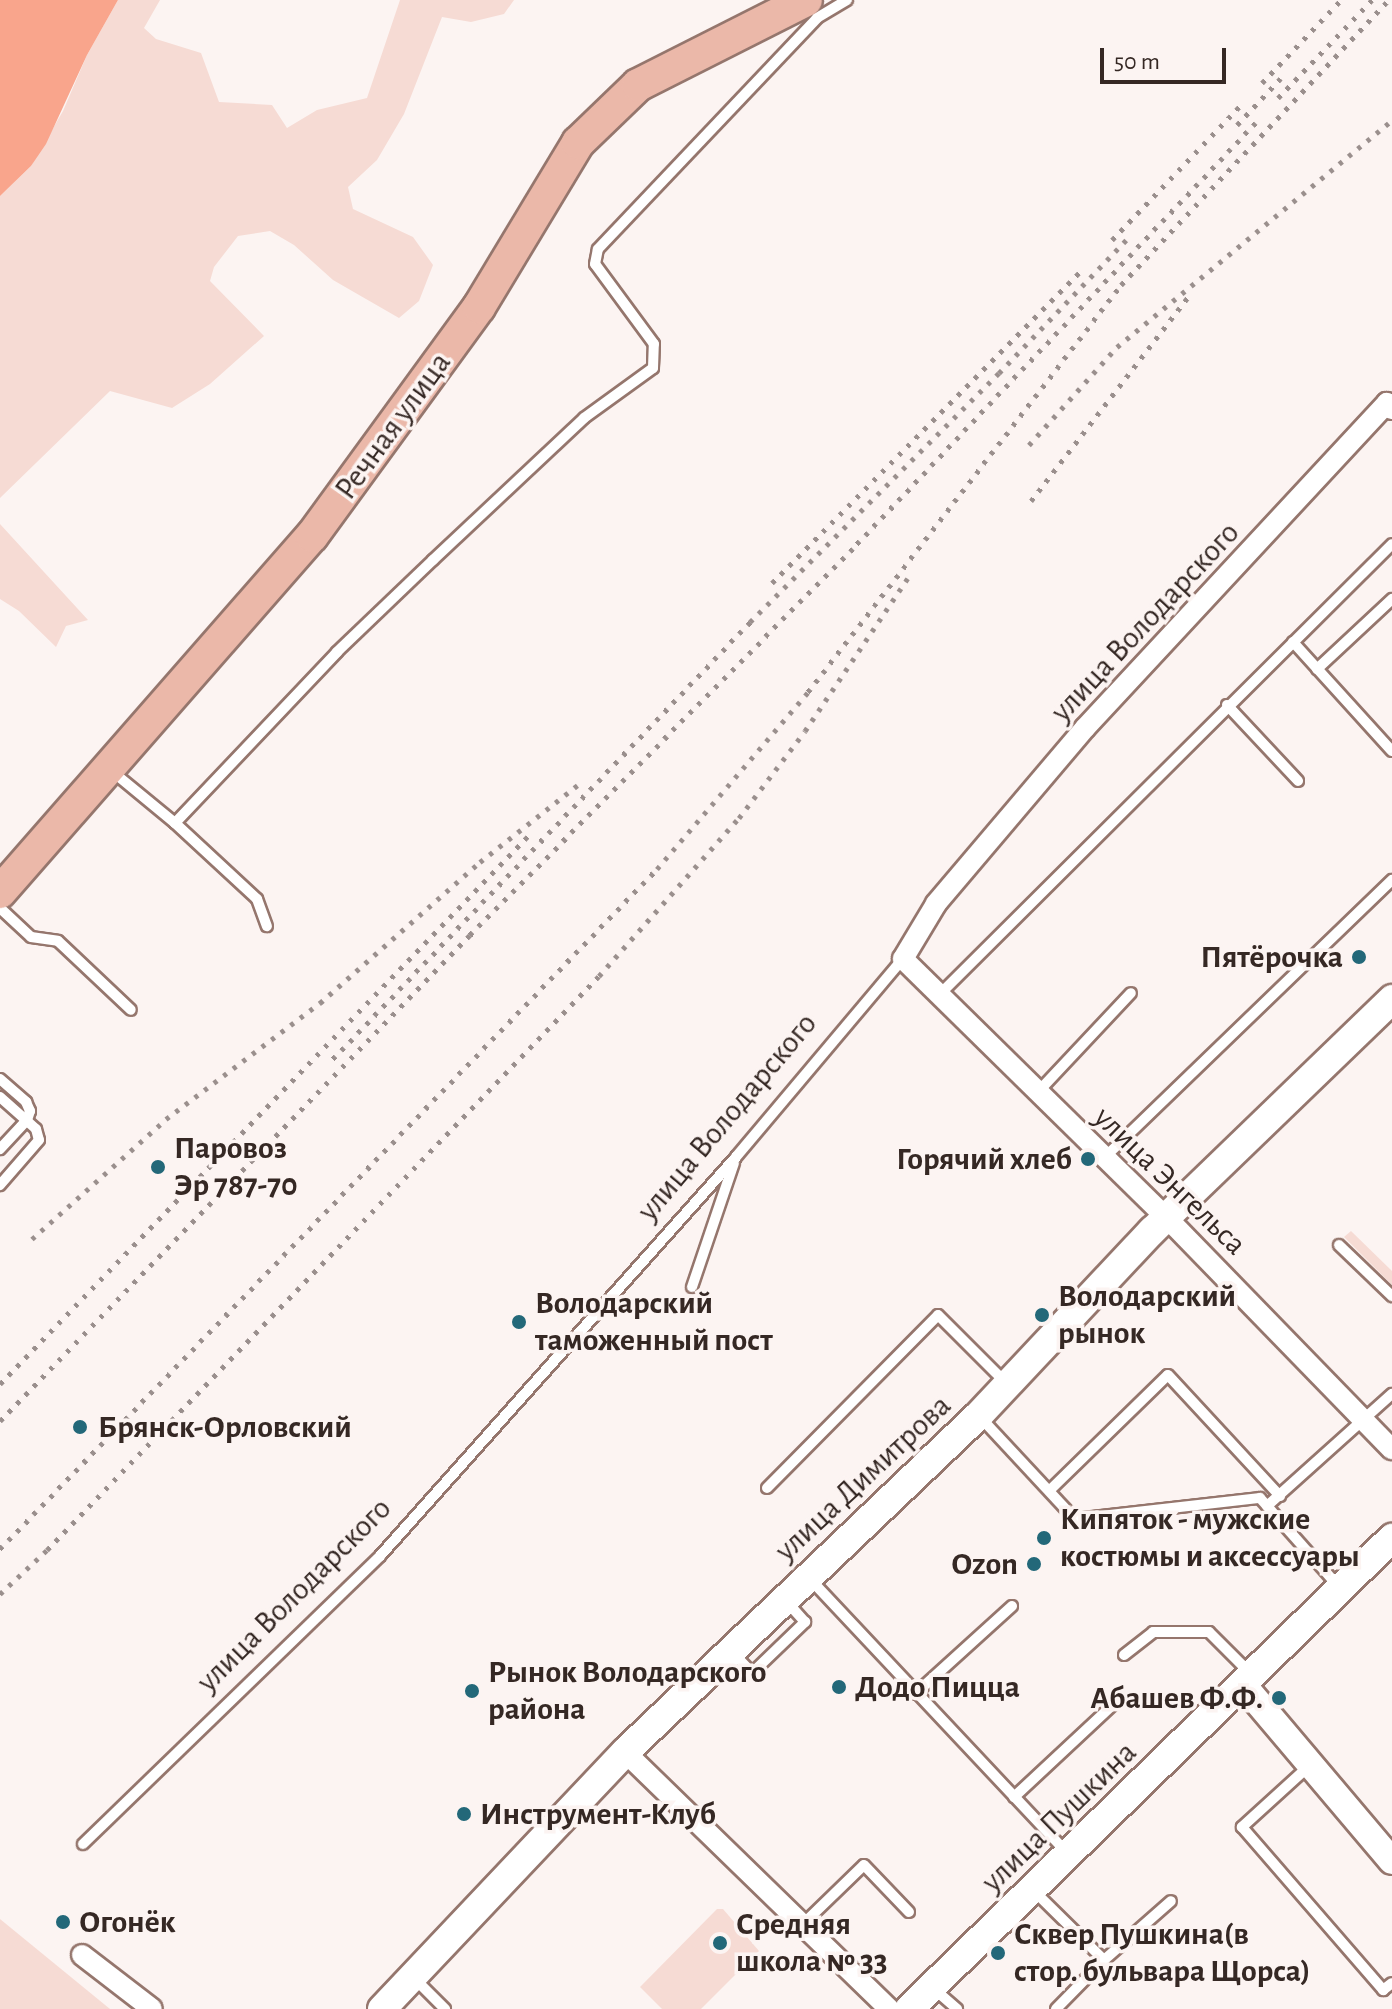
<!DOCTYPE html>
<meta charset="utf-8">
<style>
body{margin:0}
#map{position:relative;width:1392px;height:2009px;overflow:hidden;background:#fcf4f2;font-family:"Alegreya Sans",sans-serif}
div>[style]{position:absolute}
.green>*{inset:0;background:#f6dbd4}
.water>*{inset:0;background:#f9a58c}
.roads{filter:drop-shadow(2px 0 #95766d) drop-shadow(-2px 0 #95766d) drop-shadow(0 2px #95766d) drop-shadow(0 -2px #95766d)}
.service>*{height:10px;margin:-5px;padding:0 5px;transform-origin:5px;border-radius:5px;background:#fff}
.minor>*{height:20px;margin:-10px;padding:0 10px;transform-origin:10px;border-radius:10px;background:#fff}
.tertiary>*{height:26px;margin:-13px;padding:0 13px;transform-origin:13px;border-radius:13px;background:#fff}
.secondary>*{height:28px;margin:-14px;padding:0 14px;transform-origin:14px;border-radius:14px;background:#fff}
.primary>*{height:32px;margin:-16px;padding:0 16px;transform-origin:16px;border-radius:16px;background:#ebb8a9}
.rail>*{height:5px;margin-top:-2.5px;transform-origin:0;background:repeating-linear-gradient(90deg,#9a8f8d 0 4px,transparent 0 12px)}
.dots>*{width:22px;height:22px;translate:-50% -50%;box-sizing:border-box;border:4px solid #fcf4f2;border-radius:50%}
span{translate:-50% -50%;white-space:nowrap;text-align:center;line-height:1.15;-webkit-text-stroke:7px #fcf4f2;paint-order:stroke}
.street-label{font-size:32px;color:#352824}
.poi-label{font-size:32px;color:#352824;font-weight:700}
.right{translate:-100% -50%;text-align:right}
.left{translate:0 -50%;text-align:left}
.scale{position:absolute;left:1100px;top:48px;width:126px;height:36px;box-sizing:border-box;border:4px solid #352824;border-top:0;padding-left:10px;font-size:24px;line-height:28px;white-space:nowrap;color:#352824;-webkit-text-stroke:6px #fcf4f2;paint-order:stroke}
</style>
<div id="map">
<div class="green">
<div style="clip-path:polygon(118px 0,160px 0,144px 28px,156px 39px,201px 53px,219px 102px,272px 105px,287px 128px,317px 110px,367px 98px,400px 0,514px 0,504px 14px,471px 22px,442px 17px,404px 114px,377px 160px,348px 187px,353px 209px,413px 237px,433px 265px,419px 301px,399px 318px,333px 280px,294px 245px,270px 231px,238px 236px,214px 267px,210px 281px,264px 336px,210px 384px,172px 408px,110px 391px,0 498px,0 196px,31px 166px,63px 111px,87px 55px)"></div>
<div style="clip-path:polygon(0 524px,88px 620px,66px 626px,56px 647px,19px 611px,0 599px)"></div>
<div style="clip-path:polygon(1351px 1231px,1392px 1271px,1392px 1285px,1344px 1237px)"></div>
<div style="clip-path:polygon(717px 1909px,723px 1909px,759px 1951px,701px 2009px,662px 2009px,640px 1987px)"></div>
<div style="clip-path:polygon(0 1919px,110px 2009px,0 2009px)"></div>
</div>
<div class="water">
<div style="clip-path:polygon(0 0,118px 0,87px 55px,46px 144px,31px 166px,0 196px)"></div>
</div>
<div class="roads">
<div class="service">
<div style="left:1293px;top:642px;width:147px;rotate:47.8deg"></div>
<div style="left:1317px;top:669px;width:103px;rotate:-43deg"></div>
<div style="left:1227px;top:705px;width:104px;rotate:46.9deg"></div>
<div style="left:113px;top:772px;width:80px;rotate:39.4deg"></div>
<div style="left:175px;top:823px;width:236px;rotate:-46.5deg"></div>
<div style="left:337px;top:652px;width:133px;rotate:-43.8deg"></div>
<div style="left:433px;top:560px;width:207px;rotate:-43.2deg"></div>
<div style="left:584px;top:418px;width:85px;rotate:-35.9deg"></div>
<div style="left:653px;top:368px;width:24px;rotate:-88deg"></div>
<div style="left:654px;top:344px;width:99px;rotate:-126.4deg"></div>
<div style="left:595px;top:264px;width:15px;rotate:-79deg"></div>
<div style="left:598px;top:249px;width:318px;rotate:-46.5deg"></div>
<div style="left:817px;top:18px;width:35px;rotate:-31deg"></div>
<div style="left:175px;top:823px;width:112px;rotate:42.8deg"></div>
<div style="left:257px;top:899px;width:29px;rotate:70deg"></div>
<div style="left:0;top:908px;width:42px;rotate:43.1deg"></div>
<div style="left:31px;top:937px;width:27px;rotate:8deg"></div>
<div style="left:58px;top:941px;width:100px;rotate:43.4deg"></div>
<div style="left:939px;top:995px;width:639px;rotate:-44.87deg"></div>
<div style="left:0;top:1079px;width:35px;rotate:41deg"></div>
<div style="left:26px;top:1102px;width:10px;rotate:66deg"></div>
<div style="left:30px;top:1111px;width:9px;rotate:108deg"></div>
<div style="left:27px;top:1120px;width:40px;rotate:133deg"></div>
<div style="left:1037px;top:1093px;width:137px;rotate:-46.8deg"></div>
<div style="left:0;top:1097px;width:48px;rotate:41.6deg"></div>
<div style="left:36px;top:1129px;width:11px;rotate:75deg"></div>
<div style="left:39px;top:1140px;width:60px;rotate:130.9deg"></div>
<div style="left:1105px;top:1157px;width:399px;rotate:-44deg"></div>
<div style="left:1339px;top:1245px;width:74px;rotate:43.9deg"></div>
<div style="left:692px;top:1287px;width:131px;rotate:-71.3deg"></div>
<div style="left:981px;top:1418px;width:138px;rotate:47.1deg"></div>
<div style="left:1075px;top:1519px;width:186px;rotate:-6.5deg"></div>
<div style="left:1260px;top:1498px;width:119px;rotate:48.4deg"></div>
<div style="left:767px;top:1488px;width:243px;rotate:-45.3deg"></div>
<div style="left:938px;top:1315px;width:98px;rotate:45deg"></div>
<div style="left:1051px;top:1489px;width:163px;rotate:-44.3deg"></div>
<div style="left:1168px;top:1375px;width:165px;rotate:47.2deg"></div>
<div style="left:1267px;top:1506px;width:168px;rotate:-41.9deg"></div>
<div style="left:810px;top:1579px;width:376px;rotate:46.8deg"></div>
<div style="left:732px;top:1652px;width:29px;rotate:46deg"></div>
<div style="left:752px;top:1673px;width:74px;rotate:-43.9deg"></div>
<div style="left:805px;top:1622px;width:28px;rotate:-132deg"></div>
<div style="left:1124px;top:1655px;width:37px;rotate:-38deg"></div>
<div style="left:1153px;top:1632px;width:56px"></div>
<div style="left:1209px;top:1632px;width:61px;rotate:45deg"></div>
<div style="left:915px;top:1694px;width:131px;rotate:-42.2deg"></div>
<div style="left:1309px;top:1766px;width:91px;rotate:137.7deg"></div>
<div style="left:1242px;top:1827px;width:216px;rotate:49.1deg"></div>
<div style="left:1383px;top:1990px;width:11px;rotate:-38deg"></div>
<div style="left:1014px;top:1797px;width:142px;rotate:-43deg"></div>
<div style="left:83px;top:1844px;width:414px;rotate:-44.1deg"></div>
<div style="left:380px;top:1556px;width:535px;rotate:-48.26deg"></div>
<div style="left:736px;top:1157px;width:259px;rotate:-49.9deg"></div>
<div style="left:1034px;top:1891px;width:98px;rotate:44.6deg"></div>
<div style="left:1104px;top:1960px;width:89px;rotate:-41.4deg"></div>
<div style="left:802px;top:1925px;width:86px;rotate:-44.1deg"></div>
<div style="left:864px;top:1865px;width:65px;rotate:46.2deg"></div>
<div style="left:414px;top:1978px;width:44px;rotate:45deg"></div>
<div style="left:933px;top:1988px;width:32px;rotate:41deg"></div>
<div style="left:1056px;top:2009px;width:69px;rotate:-45.6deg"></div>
</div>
<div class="minor">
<div style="left:1392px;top:409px;width:8px;rotate:-130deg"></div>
<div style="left:1387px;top:403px;width:444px;rotate:132.9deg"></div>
<div style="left:1085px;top:728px;width:231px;rotate:130.3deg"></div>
<div style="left:936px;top:904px;width:64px;rotate:121deg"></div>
<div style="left:903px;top:959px;width:368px;rotate:44.5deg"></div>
<div style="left:1166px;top:1217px;width:324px;rotate:45.8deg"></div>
<div style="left:625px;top:1752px;width:368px;rotate:44.2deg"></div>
<div style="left:82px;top:1955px;width:88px;rotate:37.6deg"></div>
</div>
<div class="tertiary">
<div style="left:1244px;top:1686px;width:229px;rotate:49.8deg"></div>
</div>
<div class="secondary">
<div style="left:382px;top:2009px;width:354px;rotate:-46.6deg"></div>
<div style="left:625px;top:1752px;width:489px;rotate:-43.6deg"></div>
<div style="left:979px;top:1415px;width:253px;rotate:-46.8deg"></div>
<div style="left:1152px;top:1231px;width:334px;rotate:-44deg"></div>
<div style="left:909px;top:2009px;width:675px;rotate:-44.28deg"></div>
</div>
<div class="primary">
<div style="left:0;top:892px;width:473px;rotate:-48.8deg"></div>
<div style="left:312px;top:536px;width:283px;rotate:-53.9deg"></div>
<div style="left:479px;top:307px;width:192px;rotate:-58.9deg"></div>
<div style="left:578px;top:143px;width:83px;rotate:-44deg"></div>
<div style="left:638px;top:85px;width:188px;rotate:-26.8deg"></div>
</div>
</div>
<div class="rail">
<div style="left:1262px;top:83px;width:115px;rotate:-46.4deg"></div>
<div style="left:1278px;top:98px;width:136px;rotate:-46.2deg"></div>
<div style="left:1237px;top:125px;width:64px;rotate:-46.9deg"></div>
<div style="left:1112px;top:240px;width:188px;rotate:-46.3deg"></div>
<div style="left:1029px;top:445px;width:132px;rotate:-48.1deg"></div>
<div style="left:1117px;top:347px;width:357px;rotate:-39.5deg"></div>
<div style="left:1031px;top:501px;width:257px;rotate:-52.4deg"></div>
<div style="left:772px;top:583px;width:439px;rotate:-45.3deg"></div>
<div style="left:333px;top:1059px;width:604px;rotate:-46.34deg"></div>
<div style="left:750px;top:622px;width:352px;rotate:-45deg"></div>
<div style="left:999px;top:373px;width:192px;rotate:-46.3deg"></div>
<div style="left:32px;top:1239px;width:180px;rotate:-41.8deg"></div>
<div style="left:166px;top:1119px;width:193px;rotate:-37deg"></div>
<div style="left:320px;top:1003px;width:213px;rotate:-41.4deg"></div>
<div style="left:480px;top:862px;width:126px;rotate:-38.2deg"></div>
<div style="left:0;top:1384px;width:764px;rotate:-46.06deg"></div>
<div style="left:0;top:1421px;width:676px;rotate:-45.96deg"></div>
<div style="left:470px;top:935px;width:550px;rotate:-45.29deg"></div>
<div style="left:857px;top:544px;width:585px;rotate:-46.59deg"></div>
<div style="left:0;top:1549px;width:946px;rotate:-45.99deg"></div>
<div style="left:657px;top:869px;width:233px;rotate:-49.5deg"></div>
<div style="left:808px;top:692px;width:513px;rotate:-52.44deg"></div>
<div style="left:1121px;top:285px;width:391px;rotate:-46.8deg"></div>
<div style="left:0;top:1594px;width:64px;rotate:-43.1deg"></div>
<div style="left:47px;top:1550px;width:796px;rotate:-46.12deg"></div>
<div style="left:599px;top:976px;width:211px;rotate:-48.5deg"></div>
<div style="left:739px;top:818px;width:109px;rotate:-52.8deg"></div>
<div style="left:805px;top:731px;width:187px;rotate:-56.1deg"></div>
</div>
<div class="dots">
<div style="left:1359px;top:957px;background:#236879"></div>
<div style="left:1088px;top:1159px;background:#236879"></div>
<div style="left:158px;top:1167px;background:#236879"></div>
<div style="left:1042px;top:1315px;background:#236879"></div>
<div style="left:519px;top:1322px;background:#236879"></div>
<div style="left:80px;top:1427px;background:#236879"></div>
<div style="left:1044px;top:1538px;background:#236879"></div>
<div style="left:1034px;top:1564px;background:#236879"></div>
<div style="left:839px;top:1687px;background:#236879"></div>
<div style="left:472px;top:1691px;background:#236879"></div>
<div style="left:1279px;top:1698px;background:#236879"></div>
<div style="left:464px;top:1814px;background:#236879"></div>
<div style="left:63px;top:1922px;background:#236879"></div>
<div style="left:720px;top:1943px;background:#236879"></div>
<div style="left:998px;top:1953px;background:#236879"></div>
</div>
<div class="street-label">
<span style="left:393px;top:426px;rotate:-54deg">Речная улица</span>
<span style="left:1145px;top:622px;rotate:-47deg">улица Володарского</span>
<span style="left:727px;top:1117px;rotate:-50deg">улица Володарского</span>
<span style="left:1170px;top:1181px;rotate:44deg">улица Энгельса</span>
<span style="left:863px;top:1478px;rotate:-43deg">улица Димитрова</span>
<span style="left:294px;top:1595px;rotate:-45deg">улица Володарского</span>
<span style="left:1059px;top:1817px;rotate:-44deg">улица Пушкина</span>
</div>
<div class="poi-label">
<span class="right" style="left:1343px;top:957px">Пятёрочка</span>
<span class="left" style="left:174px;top:1167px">Паровоз<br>Эр 787-70</span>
<span class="right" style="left:1072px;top:1159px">Горячий хлеб</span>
<span class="left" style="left:1058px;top:1315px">Володарский<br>рынок</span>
<span class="left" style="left:535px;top:1322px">Володарский<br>таможенный пост</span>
<span class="left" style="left:98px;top:1427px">Брянск-Орловский</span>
<span class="left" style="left:1060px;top:1538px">Кипяток - мужские<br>костюмы и аксессуары</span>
<span class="right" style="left:1018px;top:1564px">Ozon</span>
<span class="left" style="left:488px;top:1691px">Рынок Володарского<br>района</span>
<span class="left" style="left:855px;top:1687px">Додо Пицца</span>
<span class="right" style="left:1263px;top:1698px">Абашев Ф.Ф.</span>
<span class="left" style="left:480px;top:1814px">Инструмент-Клуб</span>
<span class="left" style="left:79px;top:1922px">Огонёк</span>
<span class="left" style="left:736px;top:1943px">Средняя<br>школа № 33</span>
<span class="left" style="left:1014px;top:1953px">Сквер Пушкина(в<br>стор. бульвара Щорса)</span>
</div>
<div class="scale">50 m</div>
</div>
